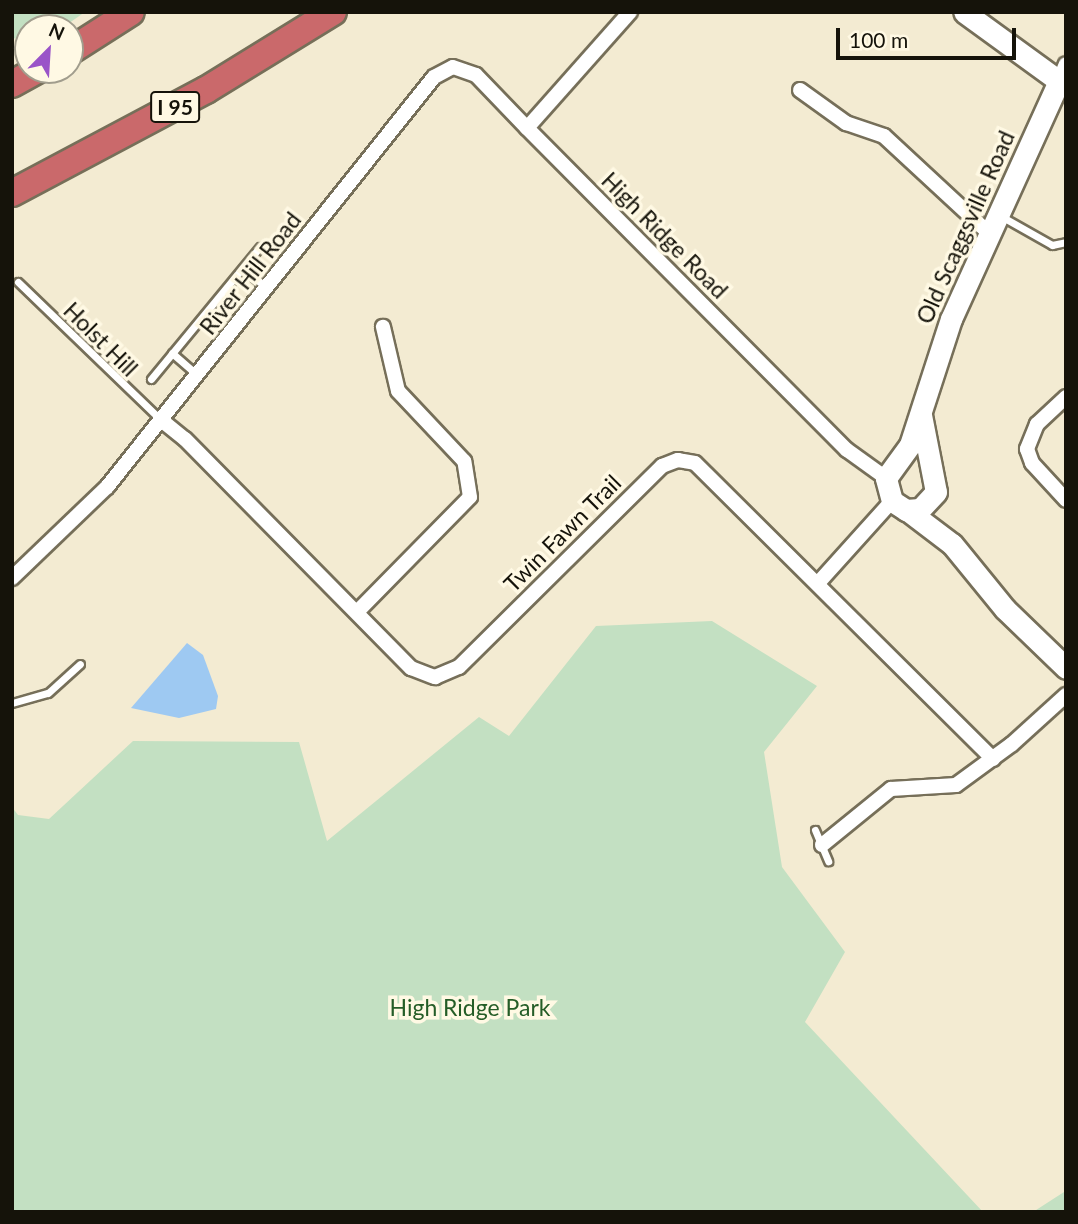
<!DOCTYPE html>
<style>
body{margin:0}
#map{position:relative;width:1078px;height:1224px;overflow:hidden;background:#f3ebd2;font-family:Lato,sans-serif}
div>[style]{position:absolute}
.green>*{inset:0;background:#c3e0c2}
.water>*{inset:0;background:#9ec9f2}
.roads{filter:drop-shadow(2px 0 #766f59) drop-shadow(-2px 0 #766f59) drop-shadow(0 2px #766f59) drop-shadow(0 -2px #766f59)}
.lane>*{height:7px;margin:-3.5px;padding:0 3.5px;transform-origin:3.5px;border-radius:3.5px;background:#fff}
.street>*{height:14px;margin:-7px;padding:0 7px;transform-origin:7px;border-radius:7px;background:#fff}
.secondary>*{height:21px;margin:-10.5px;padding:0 10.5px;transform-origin:10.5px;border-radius:10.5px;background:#fff}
.highway>*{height:26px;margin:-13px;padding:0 13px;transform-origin:13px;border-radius:13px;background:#ca696b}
span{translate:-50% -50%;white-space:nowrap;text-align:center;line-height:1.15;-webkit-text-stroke:7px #fff9e4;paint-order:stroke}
.shield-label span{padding:2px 5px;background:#fff9e4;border:2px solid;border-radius:5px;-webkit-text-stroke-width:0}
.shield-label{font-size:21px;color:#15130a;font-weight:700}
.street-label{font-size:23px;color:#15130a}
.park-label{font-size:23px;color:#255d27}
.frame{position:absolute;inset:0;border:14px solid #15130a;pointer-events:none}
.north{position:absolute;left:14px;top:14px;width:70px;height:70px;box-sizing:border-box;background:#fff9e4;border:2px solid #a19d8d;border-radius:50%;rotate:24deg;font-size:19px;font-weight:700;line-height:28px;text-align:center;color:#15130a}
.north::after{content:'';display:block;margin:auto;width:24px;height:32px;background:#9a54c8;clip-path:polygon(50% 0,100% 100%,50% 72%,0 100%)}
.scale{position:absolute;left:836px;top:28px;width:180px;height:32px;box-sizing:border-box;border:4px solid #15130a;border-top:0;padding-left:9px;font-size:21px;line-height:24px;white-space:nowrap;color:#15130a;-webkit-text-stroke:5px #fff9e4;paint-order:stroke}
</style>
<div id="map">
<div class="green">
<div style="clip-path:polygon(12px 12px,85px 12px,62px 28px,28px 28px,28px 40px,12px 38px)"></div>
<div style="clip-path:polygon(712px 621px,817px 686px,764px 752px,782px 867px,845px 952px,805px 1022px,983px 1212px,12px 1212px,12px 807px,18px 815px,49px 819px,133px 741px,299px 742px,327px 841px,479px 717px,509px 736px,596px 626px)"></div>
<div style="clip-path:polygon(1064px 1192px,1066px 1212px,1033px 1212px)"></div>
</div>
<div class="water">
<div style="clip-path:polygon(187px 643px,203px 655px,218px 696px,216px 709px,179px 718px,131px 708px)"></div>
</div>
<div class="roads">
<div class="lane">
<div style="left:999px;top:215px;width:61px;rotate:29.5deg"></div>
<div style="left:1052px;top:245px;width:14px;rotate:-12deg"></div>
<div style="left:243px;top:268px;width:30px;rotate:40deg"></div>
<div style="left:18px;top:282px;width:197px;rotate:44deg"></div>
<div style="left:172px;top:353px;width:33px;rotate:41deg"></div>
<div style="left:151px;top:379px;width:171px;rotate:-50.5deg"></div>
<div style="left:12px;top:703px;width:37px;rotate:-16deg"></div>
<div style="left:48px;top:693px;width:43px;rotate:-42.2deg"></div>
<div style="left:815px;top:830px;width:34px;rotate:67deg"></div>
</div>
<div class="street">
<div style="left:630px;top:12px;width:155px;rotate:131.6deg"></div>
<div style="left:527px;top:128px;width:454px;rotate:45.2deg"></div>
<div style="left:847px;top:450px;width:48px;rotate:35.7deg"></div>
<div style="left:1059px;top:81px;width:18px;rotate:-68deg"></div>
<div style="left:800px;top:90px;width:57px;rotate:35.7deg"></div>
<div style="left:846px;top:123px;width:40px;rotate:18.9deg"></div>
<div style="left:884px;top:136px;width:144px;rotate:42.8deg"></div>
<div style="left:1066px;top:397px;width:40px;rotate:137deg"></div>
<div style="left:1037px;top:424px;width:27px;rotate:112deg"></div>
<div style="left:1027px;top:449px;width:15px;rotate:70deg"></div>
<div style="left:1032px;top:463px;width:50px;rotate:47.4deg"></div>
<div style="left:160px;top:419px;width:32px;rotate:39deg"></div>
<div style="left:185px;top:439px;width:322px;rotate:45.4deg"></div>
<div style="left:411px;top:668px;width:26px;rotate:21deg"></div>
<div style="left:435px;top:677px;width:26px;rotate:-23deg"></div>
<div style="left:459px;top:667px;width:286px;rotate:-44.7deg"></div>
<div style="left:662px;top:466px;width:17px;rotate:-21deg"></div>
<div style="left:678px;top:460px;width:17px;rotate:10deg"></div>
<div style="left:695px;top:463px;width:420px;rotate:44.8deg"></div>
<div style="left:12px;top:578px;width:132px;rotate:-43.8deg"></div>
<div style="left:107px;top:487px;width:524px;rotate:-51.43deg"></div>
<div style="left:434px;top:77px;width:21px;rotate:-28deg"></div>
<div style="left:453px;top:67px;width:24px;rotate:19deg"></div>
<div style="left:476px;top:75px;width:74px;rotate:46.1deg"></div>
<div style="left:819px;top:582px;width:109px;rotate:-48deg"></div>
<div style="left:357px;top:612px;width:161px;rotate:-45.5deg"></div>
<div style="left:470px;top:497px;width:36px;rotate:-99deg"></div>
<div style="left:464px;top:461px;width:96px;rotate:-133.3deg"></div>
<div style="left:398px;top:391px;width:66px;rotate:-103.2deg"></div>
<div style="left:822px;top:845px;width:89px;rotate:-39.1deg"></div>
<div style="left:891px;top:789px;width:65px;rotate:-3.5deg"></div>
<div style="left:956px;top:785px;width:69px;rotate:-36.2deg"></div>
<div style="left:1012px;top:744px;width:73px;rotate:-42.2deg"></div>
</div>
<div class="secondary">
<div style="left:921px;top:415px;width:78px;rotate:79deg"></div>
<div style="left:936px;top:492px;width:23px;rotate:133deg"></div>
<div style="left:920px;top:509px;width:14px;rotate:176deg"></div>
<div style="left:906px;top:510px;width:17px;rotate:-147deg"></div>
<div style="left:892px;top:501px;width:24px;rotate:-105deg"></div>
<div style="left:886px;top:478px;width:41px;rotate:-54deg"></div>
<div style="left:910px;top:445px;width:133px;rotate:-72deg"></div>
<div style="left:951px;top:319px;width:261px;rotate:-65.6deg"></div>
<div style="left:1059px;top:81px;width:117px;rotate:-144deg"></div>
<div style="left:907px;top:510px;width:56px;rotate:37.1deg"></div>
<div style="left:952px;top:544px;width:84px;rotate:50.8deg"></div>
<div style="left:1005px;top:609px;width:85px;rotate:44deg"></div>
</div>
<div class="highway">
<div style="left:70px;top:51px;width:72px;rotate:-32.6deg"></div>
<div style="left:12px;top:84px;width:29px;rotate:-29deg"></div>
<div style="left:12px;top:193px;width:220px;rotate:-28deg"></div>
<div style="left:206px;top:90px;width:149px;rotate:-31.6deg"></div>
</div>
</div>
<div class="shield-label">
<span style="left:175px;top:107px">I 95</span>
</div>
<div class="street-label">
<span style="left:965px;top:227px;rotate:-66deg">Old Scaggsville Road</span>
<span style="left:665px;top:235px;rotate:45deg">High Ridge Road</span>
<span style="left:250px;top:273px;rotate:-52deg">River Hill Road</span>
<span style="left:101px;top:339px;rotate:45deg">Holst Hill</span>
<span style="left:562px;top:533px;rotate:-45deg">Twin Fawn Trail</span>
</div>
<div class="park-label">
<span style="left:470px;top:1007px">High Ridge Park</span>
</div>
<div class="frame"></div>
<div class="north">N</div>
<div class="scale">100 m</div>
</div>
